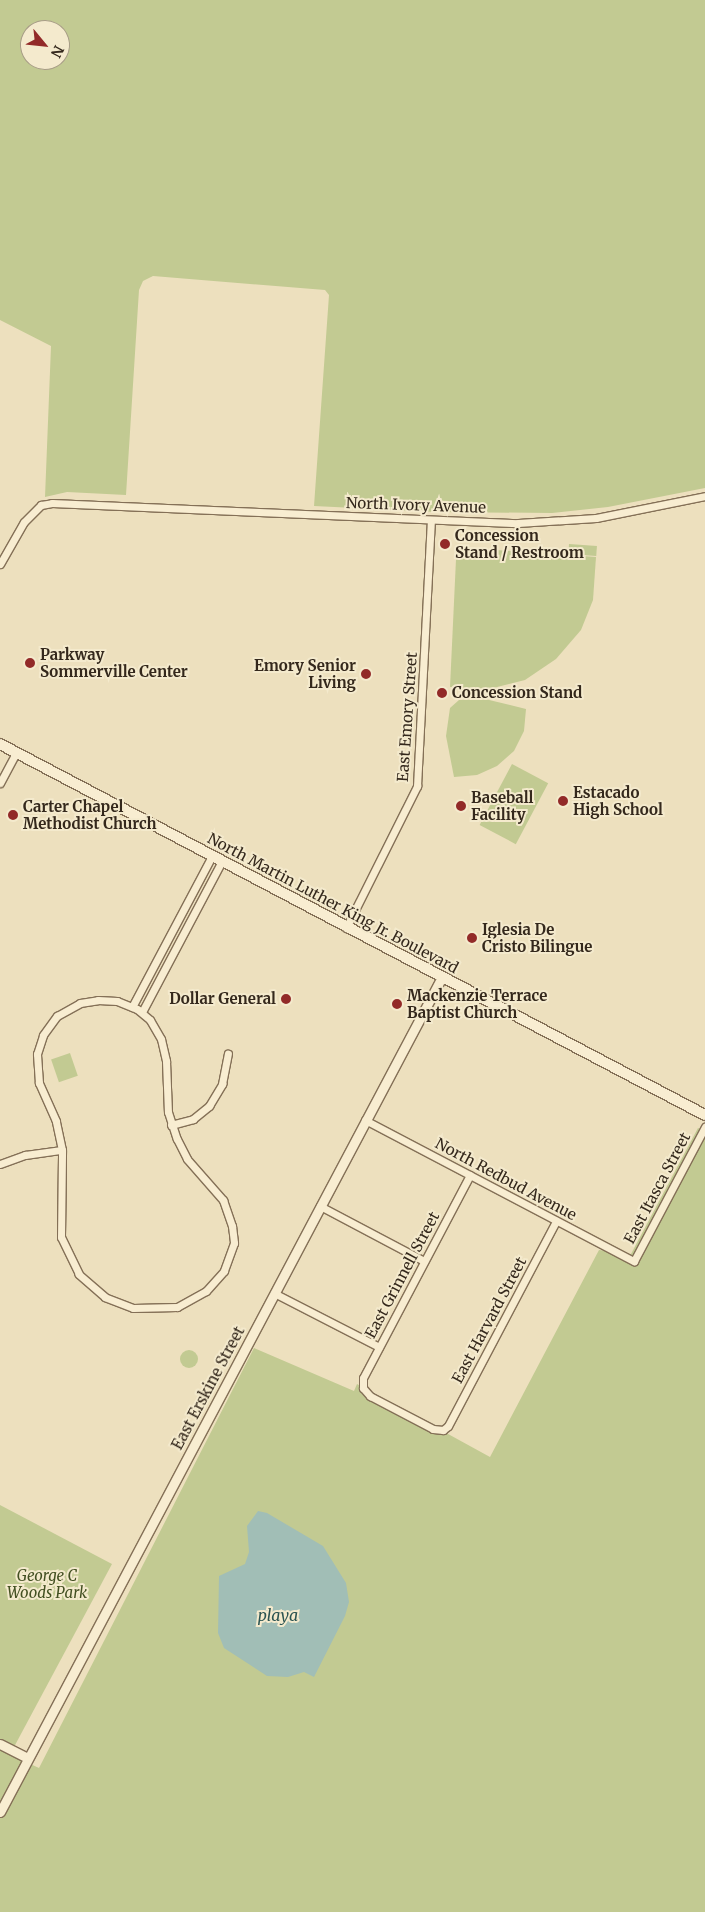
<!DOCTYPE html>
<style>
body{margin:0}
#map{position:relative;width:705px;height:1912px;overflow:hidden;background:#ede0be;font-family:Merriweather,serif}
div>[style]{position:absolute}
.green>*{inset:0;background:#c2ca92;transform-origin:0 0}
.round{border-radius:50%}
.water>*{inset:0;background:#a1beb6}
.roads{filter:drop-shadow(1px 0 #847057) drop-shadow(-1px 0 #847057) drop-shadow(0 1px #847057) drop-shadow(0 -1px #847057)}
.minor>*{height:7px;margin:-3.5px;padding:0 3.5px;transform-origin:3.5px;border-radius:3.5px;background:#f8edd1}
.tertiary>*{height:9px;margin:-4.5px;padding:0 4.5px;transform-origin:4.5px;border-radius:4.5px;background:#f8edd1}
.secondary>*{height:10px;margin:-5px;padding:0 5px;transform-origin:5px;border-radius:5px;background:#f8edd1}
.dots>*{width:14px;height:14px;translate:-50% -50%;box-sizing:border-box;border:2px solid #f4eacd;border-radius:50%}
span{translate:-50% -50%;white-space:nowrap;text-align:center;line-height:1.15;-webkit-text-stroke:4px #f4eacd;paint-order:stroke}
.street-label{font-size:15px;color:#34281c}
.poi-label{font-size:15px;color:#34281c;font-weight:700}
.left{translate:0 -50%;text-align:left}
.right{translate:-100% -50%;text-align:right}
.park-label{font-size:15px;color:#435022;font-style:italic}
.water-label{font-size:16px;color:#2b5452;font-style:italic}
.north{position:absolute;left:20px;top:20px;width:50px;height:50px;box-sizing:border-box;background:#f4eacd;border:1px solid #a79c86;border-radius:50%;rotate:118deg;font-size:14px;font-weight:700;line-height:20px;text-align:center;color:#34281c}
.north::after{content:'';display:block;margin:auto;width:18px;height:22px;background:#922a28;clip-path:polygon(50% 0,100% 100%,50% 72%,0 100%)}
</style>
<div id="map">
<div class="green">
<div style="clip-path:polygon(evenodd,0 0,705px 0,705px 488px,608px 507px,552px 513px,436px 512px,314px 506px,329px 295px,325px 290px,153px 276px,143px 281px,139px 290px,126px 495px,67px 492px,45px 497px,51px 346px,0 320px,0 0,30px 30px,60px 30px,60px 60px,30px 60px,30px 30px)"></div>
<div style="left:569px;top:544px;width:28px;height:10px;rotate:4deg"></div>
<div style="clip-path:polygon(468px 548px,596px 557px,593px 600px,581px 630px,556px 659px,525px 680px,489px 689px,450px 687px,456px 559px)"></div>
<div style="clip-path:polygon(485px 699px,526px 709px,524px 731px,514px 751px,497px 766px,477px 775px,454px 777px,446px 736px,450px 708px,459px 700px)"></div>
<div style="left:512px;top:764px;width:41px;height:69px;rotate:28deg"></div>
<div style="left:70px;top:1053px;width:24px;height:20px;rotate:71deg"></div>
<div style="clip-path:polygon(698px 1128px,705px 1131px,705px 1912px,0 1912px,0 1750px,39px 1768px,254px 1348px,354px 1391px,357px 1384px,490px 1457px,599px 1250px,631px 1254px)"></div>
<div class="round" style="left:180px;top:1350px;width:18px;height:18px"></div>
<div style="clip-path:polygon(0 1505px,112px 1564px,14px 1747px,0 1740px)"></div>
</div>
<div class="water">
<div style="clip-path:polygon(258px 1511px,267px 1513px,323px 1546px,346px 1583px,349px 1602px,345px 1616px,314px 1677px,304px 1672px,288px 1677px,267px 1676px,224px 1648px,218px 1633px,219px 1576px,245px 1564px,249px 1552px,247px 1526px)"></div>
</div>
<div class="roads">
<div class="minor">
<div style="left:0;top:564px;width:48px;rotate:-60.3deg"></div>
<div style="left:24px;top:522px;width:24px;rotate:-45deg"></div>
<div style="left:41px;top:505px;width:11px;rotate:-10deg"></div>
<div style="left:52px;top:503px;width:466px;rotate:2.5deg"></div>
<div style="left:518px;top:523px;width:78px;rotate:-3.7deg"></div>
<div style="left:596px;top:518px;width:111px;rotate:-11.4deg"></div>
<div style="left:0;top:783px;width:34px;rotate:-62deg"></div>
<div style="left:346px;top:928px;width:159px;rotate:-63.4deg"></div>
<div style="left:417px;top:786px;width:265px;rotate:-87deg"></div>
<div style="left:98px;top:1000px;width:19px;rotate:3deg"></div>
<div style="left:117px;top:1001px;width:22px;rotate:22deg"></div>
<div style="left:137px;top:1009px;width:17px;rotate:40deg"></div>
<div style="left:150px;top:1020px;width:22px;rotate:60deg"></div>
<div style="left:161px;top:1039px;width:23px;rotate:77deg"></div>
<div style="left:166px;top:1061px;width:51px;rotate:87.8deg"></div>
<div style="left:168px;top:1112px;width:28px;rotate:72deg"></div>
<div style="left:177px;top:1139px;width:22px;rotate:63deg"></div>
<div style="left:187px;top:1159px;width:55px;rotate:48.7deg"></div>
<div style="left:223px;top:1200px;width:28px;rotate:71deg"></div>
<div style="left:232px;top:1226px;width:17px;rotate:83deg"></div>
<div style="left:234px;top:1243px;width:30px;rotate:110deg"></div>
<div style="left:224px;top:1271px;width:27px;rotate:132deg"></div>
<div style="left:206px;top:1291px;width:33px;rotate:151deg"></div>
<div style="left:177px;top:1307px;width:44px;rotate:178.7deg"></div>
<div style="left:133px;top:1308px;width:30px;rotate:-159deg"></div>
<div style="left:105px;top:1297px;width:35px;rotate:-139deg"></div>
<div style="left:79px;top:1274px;width:41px;rotate:-115.9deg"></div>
<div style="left:61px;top:1237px;width:87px;rotate:-89.3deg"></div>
<div style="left:62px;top:1150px;width:30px;rotate:-102deg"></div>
<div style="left:56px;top:1121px;width:42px;rotate:-114.1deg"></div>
<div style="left:39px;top:1083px;width:29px;rotate:-94deg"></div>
<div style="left:37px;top:1054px;width:20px;rotate:-72deg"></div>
<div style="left:43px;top:1035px;width:24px;rotate:-54deg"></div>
<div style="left:57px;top:1016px;width:26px;rotate:-29deg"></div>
<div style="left:80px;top:1003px;width:18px;rotate:-9deg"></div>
<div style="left:132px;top:1007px;width:171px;rotate:-62.1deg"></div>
<div style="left:142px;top:1012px;width:171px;rotate:-62.1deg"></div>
<div style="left:365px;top:1120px;width:304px;rotate:27.7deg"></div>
<div style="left:634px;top:1261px;width:152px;rotate:-62.1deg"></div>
<div style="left:171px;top:1125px;width:23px;rotate:-15deg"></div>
<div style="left:193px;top:1119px;width:21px;rotate:-39deg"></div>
<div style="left:209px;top:1106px;width:26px;rotate:-59deg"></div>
<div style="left:222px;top:1084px;width:31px;rotate:-79deg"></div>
<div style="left:0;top:1164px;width:27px;rotate:-20deg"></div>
<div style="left:25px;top:1155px;width:37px;rotate:-8deg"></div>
<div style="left:470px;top:1175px;width:229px;rotate:117.8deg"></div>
<div style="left:363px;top:1378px;width:10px;rotate:90deg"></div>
<div style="left:363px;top:1388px;width:11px;rotate:49deg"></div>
<div style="left:370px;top:1396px;width:71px;rotate:27.6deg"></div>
<div style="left:433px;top:1429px;width:10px;rotate:6deg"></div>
<div style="left:443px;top:1430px;width:6px;rotate:-39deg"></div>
<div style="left:448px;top:1426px;width:232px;rotate:-62.2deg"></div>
<div style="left:320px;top:1206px;width:118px;rotate:27.9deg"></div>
<div style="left:274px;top:1293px;width:118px;rotate:27.2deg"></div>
</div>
<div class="tertiary">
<div style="left:0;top:1744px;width:31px;rotate:27deg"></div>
<div style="left:0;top:1812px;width:945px;rotate:-62.11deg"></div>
</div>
<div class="secondary">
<div style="left:0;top:744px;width:797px;rotate:27.76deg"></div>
</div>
</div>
<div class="dots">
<div style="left:445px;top:544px;background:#922a28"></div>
<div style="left:30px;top:663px;background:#922a28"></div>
<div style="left:366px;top:674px;background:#922a28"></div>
<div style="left:442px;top:693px;background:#922a28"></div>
<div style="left:563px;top:801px;background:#922a28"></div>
<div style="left:461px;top:806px;background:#922a28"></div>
<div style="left:13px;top:815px;background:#922a28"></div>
<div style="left:472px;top:938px;background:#922a28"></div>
<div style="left:286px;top:999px;background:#922a28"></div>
<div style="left:397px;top:1004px;background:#922a28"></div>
</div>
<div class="street-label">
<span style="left:416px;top:505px;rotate:2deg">North Ivory Avenue</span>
<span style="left:407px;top:717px;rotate:-86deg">East Emory Street</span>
<span style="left:333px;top:903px;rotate:28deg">North Martin Luther King Jr. Boulevard</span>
<span style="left:506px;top:1179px;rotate:28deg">North Redbud Avenue</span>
<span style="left:657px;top:1188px;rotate:-62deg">East Itasca Street</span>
<span style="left:402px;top:1275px;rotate:-62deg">East Grinnell Street</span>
<span style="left:489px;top:1320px;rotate:-62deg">East Harvard Street</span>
<span style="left:208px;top:1388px;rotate:-62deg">East Erskine Street</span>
</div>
<div class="poi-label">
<span class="left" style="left:455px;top:544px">Concession<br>Stand / Restroom</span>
<span class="left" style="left:40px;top:663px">Parkway<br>Sommerville Center</span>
<span class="right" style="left:356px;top:674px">Emory Senior<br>Living</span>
<span class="left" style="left:452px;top:693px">Concession Stand</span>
<span class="left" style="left:573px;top:801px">Estacado<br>High School</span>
<span class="left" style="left:471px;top:806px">Baseball<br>Facility</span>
<span class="left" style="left:23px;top:815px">Carter Chapel<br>Methodist Church</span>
<span class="left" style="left:482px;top:938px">Iglesia De<br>Cristo Bilingue</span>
<span class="left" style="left:407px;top:1004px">Mackenzie Terrace<br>Baptist Church</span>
<span class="right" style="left:276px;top:999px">Dollar General</span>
</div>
<div class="park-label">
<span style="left:47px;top:1584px">George C<br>Woods Park</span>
</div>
<div class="water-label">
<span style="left:278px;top:1615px">playa</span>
</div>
<div class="north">N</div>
</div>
